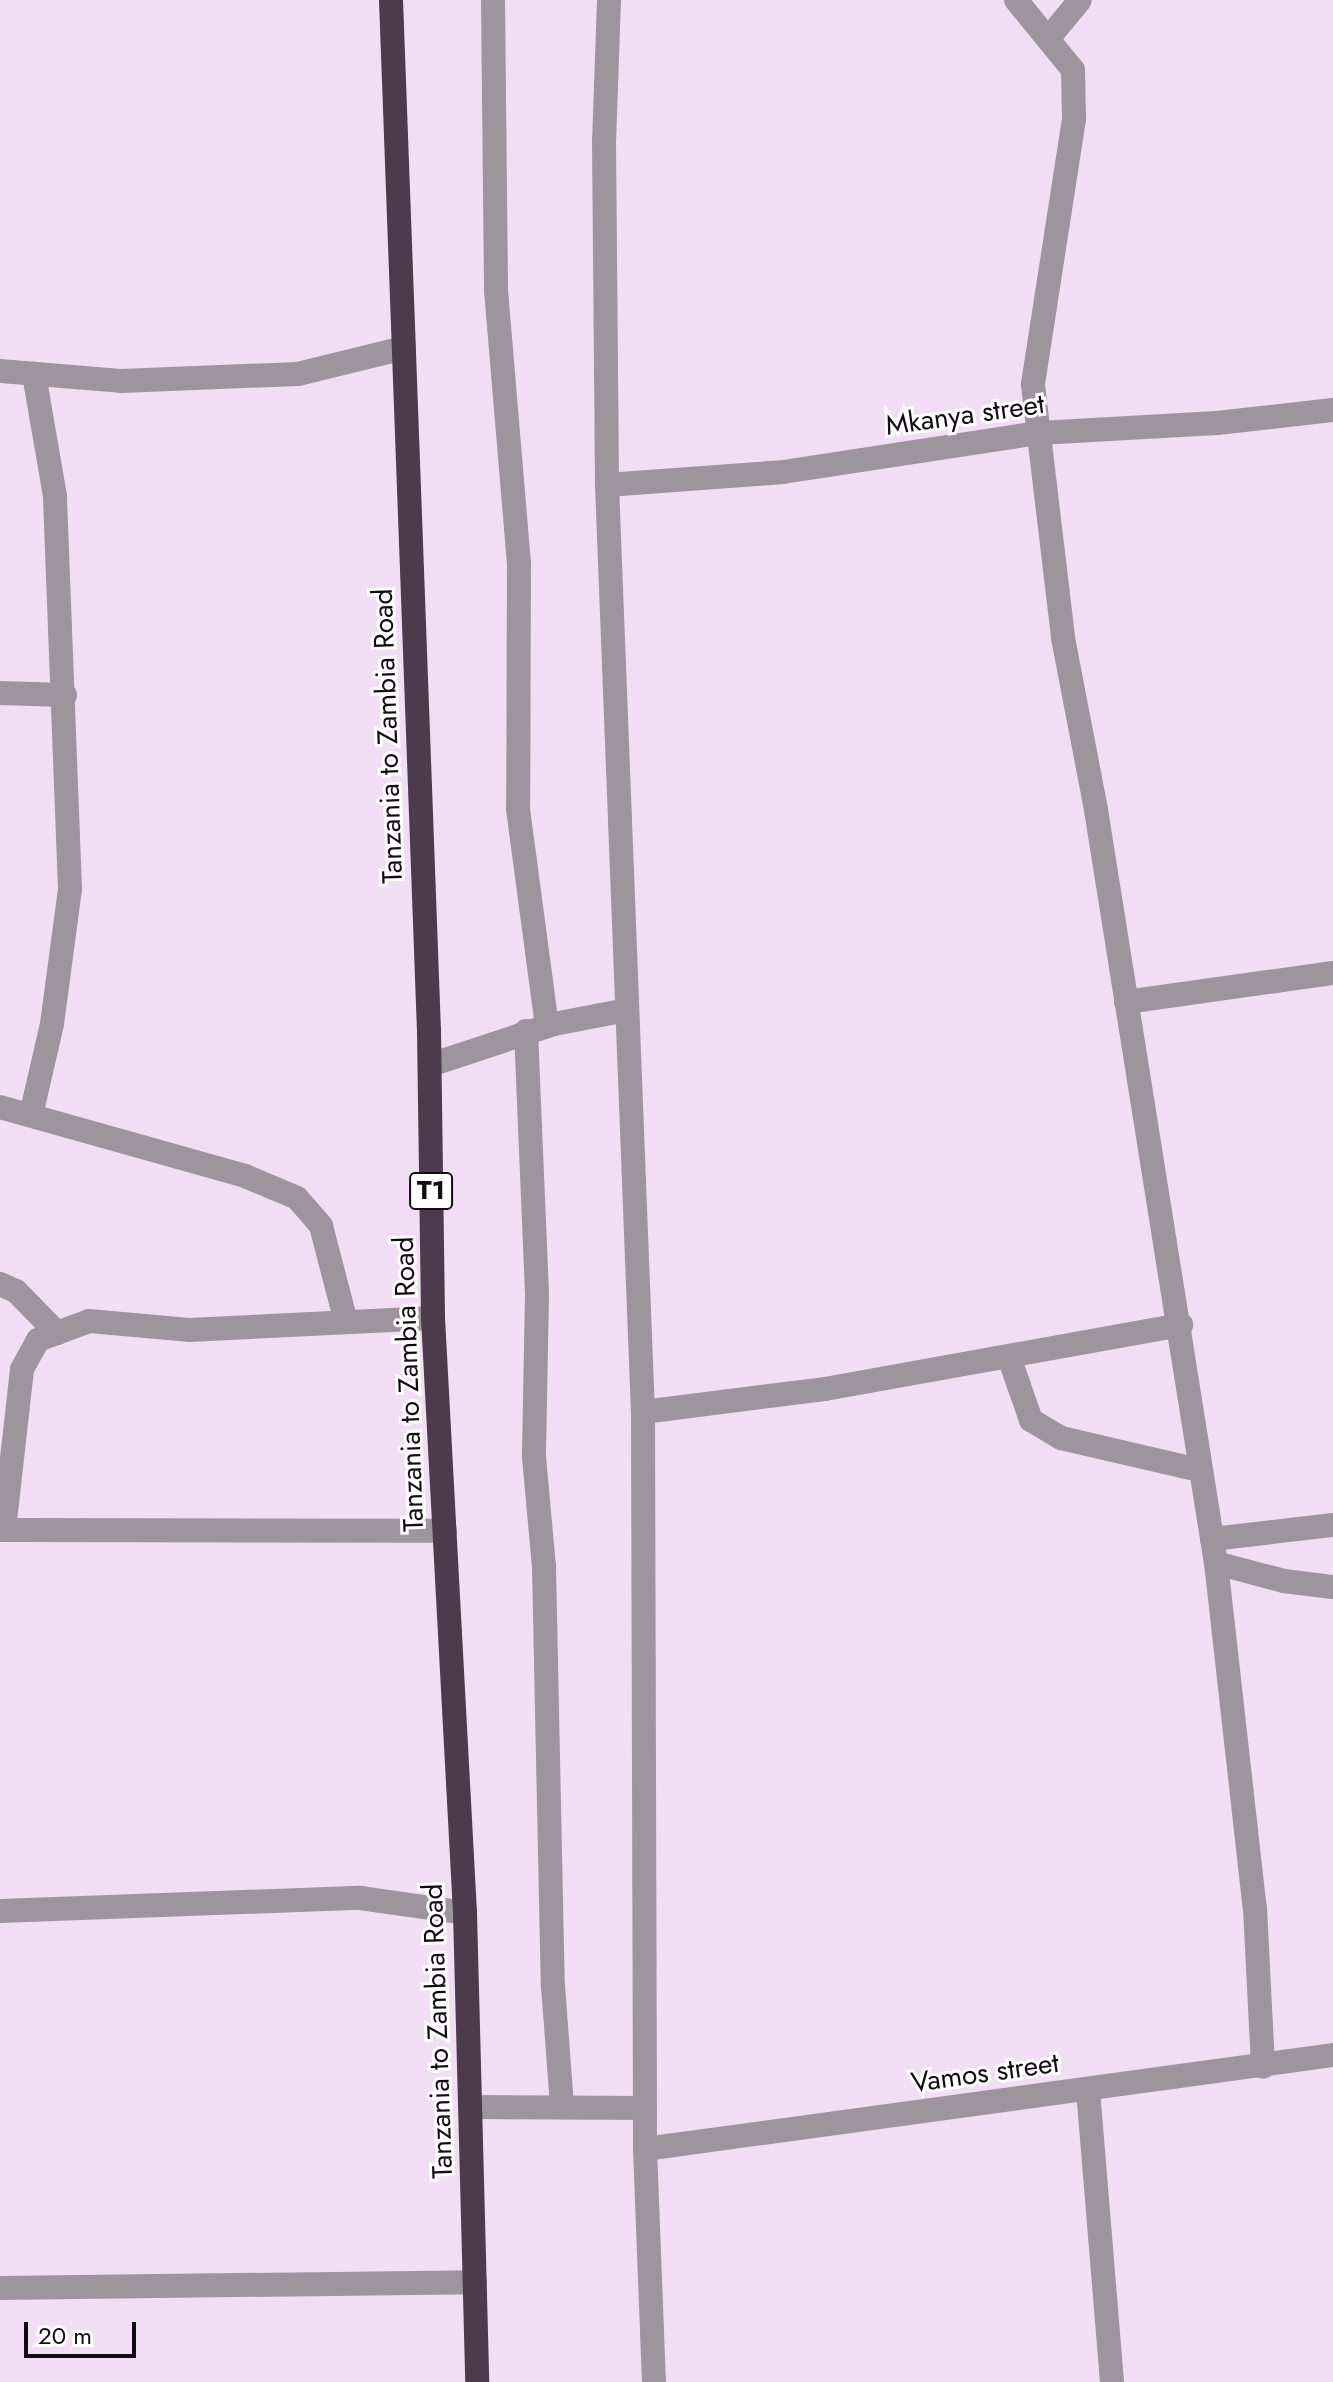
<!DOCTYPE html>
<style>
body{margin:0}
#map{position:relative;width:1333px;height:2382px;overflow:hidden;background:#f2def4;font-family:Jost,sans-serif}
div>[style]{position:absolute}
.minor>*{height:24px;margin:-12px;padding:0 12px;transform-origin:12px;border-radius:12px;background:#9d949d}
.highway>*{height:24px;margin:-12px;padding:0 12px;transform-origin:12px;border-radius:12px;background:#4c3b4d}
span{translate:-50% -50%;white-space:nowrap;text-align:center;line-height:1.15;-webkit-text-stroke:6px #fff;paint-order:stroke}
.shield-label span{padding:2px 6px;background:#fff;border:2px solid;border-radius:6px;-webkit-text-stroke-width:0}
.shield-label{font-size:26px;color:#120b13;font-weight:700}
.street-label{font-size:28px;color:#120b13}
.scale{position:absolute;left:24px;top:2322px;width:112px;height:36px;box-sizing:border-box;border:4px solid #120b13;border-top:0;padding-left:10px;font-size:24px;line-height:28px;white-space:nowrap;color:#120b13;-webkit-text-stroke:6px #fff;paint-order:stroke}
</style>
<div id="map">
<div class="minor">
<div style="left:493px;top:0;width:290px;rotate:89.4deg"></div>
<div style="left:496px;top:290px;width:274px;rotate:85.2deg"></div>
<div style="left:519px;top:563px;width:246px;rotate:90.2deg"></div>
<div style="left:518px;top:809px;width:219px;rotate:82.4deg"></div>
<div style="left:609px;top:0;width:140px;rotate:92deg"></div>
<div style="left:604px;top:140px;width:345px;rotate:89.5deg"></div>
<div style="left:607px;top:485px;width:928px;rotate:87.78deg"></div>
<div style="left:643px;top:1412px;width:737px;rotate:89.84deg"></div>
<div style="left:645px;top:2149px;width:233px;rotate:87.8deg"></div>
<div style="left:1016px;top:0;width:90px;rotate:50.8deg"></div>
<div style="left:1073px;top:70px;width:49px;rotate:88.8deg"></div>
<div style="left:1074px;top:119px;width:269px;rotate:98.8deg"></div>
<div style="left:1033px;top:385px;width:255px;rotate:83.2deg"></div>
<div style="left:1063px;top:638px;width:175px;rotate:79.1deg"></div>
<div style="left:1096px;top:810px;width:763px;rotate:80.95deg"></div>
<div style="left:1216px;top:1563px;width:347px;rotate:83.6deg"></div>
<div style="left:1255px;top:1908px;width:159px;rotate:87.1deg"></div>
<div style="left:1048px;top:39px;width:50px;rotate:-50.6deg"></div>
<div style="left:0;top:371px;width:121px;rotate:4.7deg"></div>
<div style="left:121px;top:381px;width:177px;rotate:-2.3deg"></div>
<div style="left:298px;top:374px;width:109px;rotate:-13.8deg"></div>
<div style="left:607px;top:485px;width:176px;rotate:-4.2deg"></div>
<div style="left:783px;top:472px;width:259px;rotate:-8.7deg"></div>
<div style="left:1039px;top:433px;width:178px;rotate:-3.2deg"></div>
<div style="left:1217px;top:423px;width:117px;rotate:-6.4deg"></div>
<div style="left:0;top:693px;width:65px;rotate:1.8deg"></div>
<div style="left:1126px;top:1002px;width:209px;rotate:-8deg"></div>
<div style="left:526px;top:1031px;width:264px;rotate:87.6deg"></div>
<div style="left:537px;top:1295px;width:162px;rotate:91.1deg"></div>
<div style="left:534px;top:1457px;width:109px;rotate:84.8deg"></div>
<div style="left:544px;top:1566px;width:420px;rotate:88.8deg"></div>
<div style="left:553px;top:1986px;width:121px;rotate:85.7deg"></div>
<div style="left:430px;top:1065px;width:131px;rotate:-18.3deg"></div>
<div style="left:554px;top:1024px;width:74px;rotate:-10.9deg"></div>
<div style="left:0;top:1107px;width:255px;rotate:15.7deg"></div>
<div style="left:245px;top:1176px;width:56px;rotate:22.9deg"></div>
<div style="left:297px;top:1198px;width:37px;rotate:49deg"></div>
<div style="left:321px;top:1226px;width:99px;rotate:75.4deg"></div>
<div style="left:31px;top:1115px;width:93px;rotate:-77deg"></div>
<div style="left:52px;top:1024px;width:136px;rotate:-82.4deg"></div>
<div style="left:70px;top:889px;width:393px;rotate:-92.2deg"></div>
<div style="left:55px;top:496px;width:124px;rotate:-99.8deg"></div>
<div style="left:0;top:1284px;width:17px;rotate:24deg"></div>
<div style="left:16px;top:1291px;width:59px;rotate:45.7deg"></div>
<div style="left:1009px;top:1357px;width:67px;rotate:70.8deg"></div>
<div style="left:1031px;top:1420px;width:35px;rotate:31deg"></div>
<div style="left:1061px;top:1438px;width:142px;rotate:13.1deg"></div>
<div style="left:643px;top:1412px;width:183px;rotate:-7.2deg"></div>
<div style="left:825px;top:1389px;width:362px;rotate:-10.2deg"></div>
<div style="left:0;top:1530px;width:445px;rotate:0.1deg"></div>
<div style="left:4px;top:1530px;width:162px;rotate:-83.6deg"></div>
<div style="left:22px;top:1369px;width:33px;rotate:-61deg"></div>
<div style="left:38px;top:1340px;width:54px;rotate:-20.4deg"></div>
<div style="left:89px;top:1321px;width:100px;rotate:5.1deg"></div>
<div style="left:189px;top:1330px;width:244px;rotate:-2.8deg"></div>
<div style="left:1212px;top:1539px;width:122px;rotate:-6.6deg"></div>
<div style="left:1216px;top:1563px;width:70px;rotate:14.8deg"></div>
<div style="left:1284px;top:1581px;width:49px;rotate:7deg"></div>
<div style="left:0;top:1911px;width:360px;rotate:-2.1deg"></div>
<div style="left:360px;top:1898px;width:106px;rotate:8.1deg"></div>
<div style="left:1088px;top:2090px;width:293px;rotate:85.3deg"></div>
<div style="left:471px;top:2107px;width:174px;rotate:0.3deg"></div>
<div style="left:645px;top:2149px;width:694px;rotate:-7.78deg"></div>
<div style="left:0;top:2288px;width:475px;rotate:-0.7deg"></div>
</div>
<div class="highway">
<div style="left:391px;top:0;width:1031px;rotate:87.89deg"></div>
<div style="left:429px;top:1030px;width:288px;rotate:89.2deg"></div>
<div style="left:433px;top:1318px;width:596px;rotate:86.92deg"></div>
<div style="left:465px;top:1913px;width:469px;rotate:88.5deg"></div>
</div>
<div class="shield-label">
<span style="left:431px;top:1191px">T1</span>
</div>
<div class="street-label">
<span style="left:965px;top:415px;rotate:-8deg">Mkanya street</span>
<span style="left:388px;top:736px;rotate:-92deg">Tanzania to Zambia Road</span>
<span style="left:409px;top:1384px;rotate:-92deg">Tanzania to Zambia Road</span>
<span style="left:438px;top:2031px;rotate:-92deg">Tanzania to Zambia Road</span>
<span style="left:985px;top:2073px;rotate:-8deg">Vamos street</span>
</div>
<div class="scale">20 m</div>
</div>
